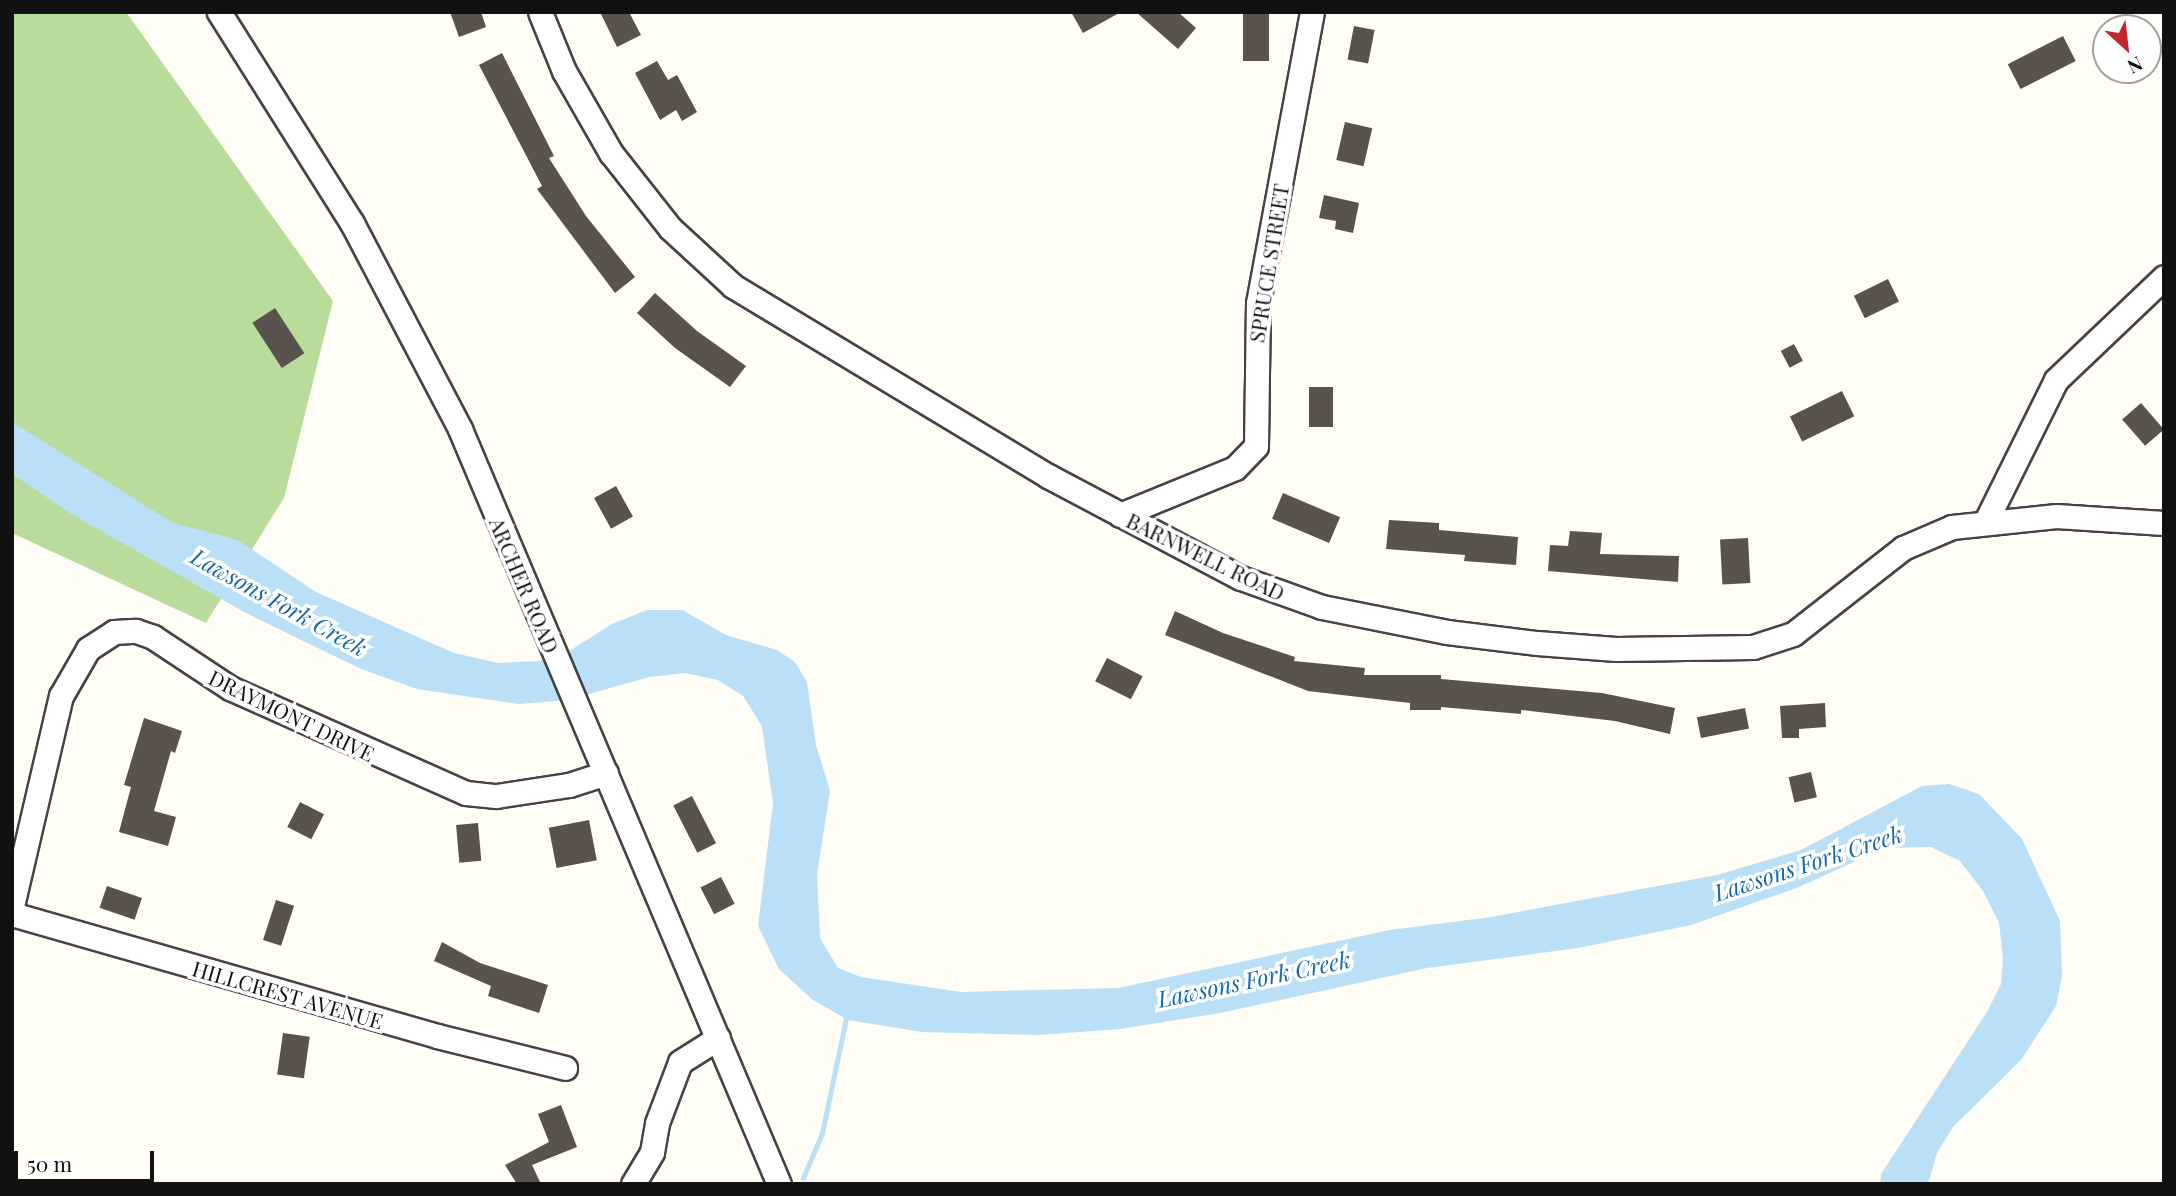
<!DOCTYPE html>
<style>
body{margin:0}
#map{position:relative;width:2176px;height:1196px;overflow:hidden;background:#fffdf5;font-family:"Playfair Display",serif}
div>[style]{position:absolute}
.forest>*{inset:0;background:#b9dc9c}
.water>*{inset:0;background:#b9e0f7}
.stream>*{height:5px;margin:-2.5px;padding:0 2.5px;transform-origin:2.5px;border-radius:2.5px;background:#b9e0f7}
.building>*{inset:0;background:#5a524d;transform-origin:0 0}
.roads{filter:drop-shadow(2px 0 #444) drop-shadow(-2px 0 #444) drop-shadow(0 2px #444) drop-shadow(0 -2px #444)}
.minor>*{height:23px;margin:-11.5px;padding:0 11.5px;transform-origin:11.5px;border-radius:11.5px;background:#fff}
span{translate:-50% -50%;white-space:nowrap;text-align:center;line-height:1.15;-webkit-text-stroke:7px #fff;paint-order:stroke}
.street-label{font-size:21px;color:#111}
.water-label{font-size:23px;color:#1768a6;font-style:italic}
.frame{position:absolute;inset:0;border:14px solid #111;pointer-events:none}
.north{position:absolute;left:2092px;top:14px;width:70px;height:70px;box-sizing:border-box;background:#fff;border:2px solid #a0a0a0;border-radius:50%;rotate:153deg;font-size:19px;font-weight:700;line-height:28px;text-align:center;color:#111}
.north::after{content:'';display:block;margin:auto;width:24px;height:32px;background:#c4262e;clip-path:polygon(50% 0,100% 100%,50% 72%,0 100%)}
.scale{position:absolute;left:14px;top:1151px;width:140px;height:32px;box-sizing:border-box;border:4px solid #111;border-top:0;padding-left:9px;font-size:21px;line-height:24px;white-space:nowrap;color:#111;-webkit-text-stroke:5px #fff;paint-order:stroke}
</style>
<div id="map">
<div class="forest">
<div style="clip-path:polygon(12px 12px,126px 12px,333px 301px,284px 498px,206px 623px,12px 533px)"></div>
</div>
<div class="water">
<div style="clip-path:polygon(12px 422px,173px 523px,238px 540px,316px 592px,454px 653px,498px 663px,539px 661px,563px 655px,612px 624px,647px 610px,682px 610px,726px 635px,777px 650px,795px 662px,807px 682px,816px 745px,830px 791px,817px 875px,820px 938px,838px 968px,861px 977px,961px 992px,1118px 988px,1390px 930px,1491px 917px,1717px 875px,1801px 850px,1922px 786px,1949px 784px,1979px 794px,2022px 839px,2060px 921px,2062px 976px,2056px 1006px,2021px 1060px,1953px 1127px,1937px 1153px,1928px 1184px,1880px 1184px,1881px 1174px,1987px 1012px,2001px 984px,2003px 958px,1999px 923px,1983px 891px,1960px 861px,1931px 847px,1884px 848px,1799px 887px,1691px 925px,1578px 948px,1427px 968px,1220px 1013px,1120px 1029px,1039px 1035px,922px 1032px,848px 1020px,813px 1000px,779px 969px,758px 926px,773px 803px,762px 726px,743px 696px,718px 680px,685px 673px,649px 677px,568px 700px,519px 704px,417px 689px,361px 669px,246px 613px,73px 515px,12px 474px)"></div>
</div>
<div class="stream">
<div style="left:803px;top:1178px;width:49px;rotate:-67.1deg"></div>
<div style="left:822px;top:1133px;width:123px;rotate:-78.2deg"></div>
</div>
<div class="building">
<div style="clip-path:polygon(450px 12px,481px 12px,486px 27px,459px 37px)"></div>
<div style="clip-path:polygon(600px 12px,629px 12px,641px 35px,617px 47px)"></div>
<div style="clip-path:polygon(1071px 12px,1121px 12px,1083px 33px)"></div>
<div style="clip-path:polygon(1136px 12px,1178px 12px,1196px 28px,1178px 49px)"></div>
<div style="left:1243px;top:12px;width:26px;height:49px"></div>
<div style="left:1354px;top:26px;width:21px;height:34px;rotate:11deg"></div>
<div style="left:2063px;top:36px;width:28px;height:62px;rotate:63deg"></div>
<div style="clip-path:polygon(502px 53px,554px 156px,549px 158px,586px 216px,635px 277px,615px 293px,537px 189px,542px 186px,479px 65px)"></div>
<div style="clip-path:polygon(657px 61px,668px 80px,677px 75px,697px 112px,682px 121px,676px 110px,660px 120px,635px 73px)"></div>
<div style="left:1345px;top:122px;width:28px;height:39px;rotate:13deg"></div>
<div style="clip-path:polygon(1324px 195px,1359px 203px,1353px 233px,1335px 229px,1336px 221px,1319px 218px)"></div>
<div style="left:1888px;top:279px;width:25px;height:38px;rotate:64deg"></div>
<div style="clip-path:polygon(655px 293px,697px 331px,746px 366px,730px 387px,675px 348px,637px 313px)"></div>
<div style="left:275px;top:308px;width:54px;height:27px;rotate:57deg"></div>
<div style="left:1794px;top:344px;width:19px;height:15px;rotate:62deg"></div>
<div style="left:1309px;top:387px;width:24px;height:40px"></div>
<div style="left:1842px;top:391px;width:28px;height:58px;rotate:64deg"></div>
<div style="left:2141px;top:403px;width:35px;height:25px;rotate:49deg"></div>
<div style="left:616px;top:486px;width:35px;height:25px;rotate:61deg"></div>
<div style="left:1283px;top:493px;width:62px;height:28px;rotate:23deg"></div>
<div style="clip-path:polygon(1389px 520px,1439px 523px,1439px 530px,1518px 537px,1516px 565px,1464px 561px,1465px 555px,1386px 549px)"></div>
<div style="clip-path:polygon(1570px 531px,1602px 533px,1600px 554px,1679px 556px,1678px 582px,1548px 571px,1550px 545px,1568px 546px)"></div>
<div style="left:1748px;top:538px;width:45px;height:28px;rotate:87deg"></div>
<div style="clip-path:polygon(1175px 611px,1223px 633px,1295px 657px,1294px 661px,1365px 668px,1364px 675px,1441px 675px,1441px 679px,1602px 693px,1675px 708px,1670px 734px,1615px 721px,1521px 710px,1521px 714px,1441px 707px,1441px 710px,1410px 710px,1410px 703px,1308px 691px,1165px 635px)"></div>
<div style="left:1107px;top:658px;width:40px;height:26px;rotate:27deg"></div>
<div style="clip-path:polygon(1825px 703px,1826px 727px,1799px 729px,1799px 738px,1782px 738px,1780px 706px)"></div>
<div style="left:1745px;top:708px;width:21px;height:49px;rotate:79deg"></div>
<div style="clip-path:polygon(144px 718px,182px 731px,175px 753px,171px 751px,154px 811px,176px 817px,168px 846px,119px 832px,131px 787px,124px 785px)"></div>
<div style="left:1811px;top:772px;width:26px;height:23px;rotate:77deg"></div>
<div style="left:692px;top:796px;width:53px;height:21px;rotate:63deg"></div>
<div style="left:300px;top:802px;width:27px;height:28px;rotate:27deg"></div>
<div style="left:589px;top:820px;width:41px;height:41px;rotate:79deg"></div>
<div style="left:478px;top:823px;width:38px;height:22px;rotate:85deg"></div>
<div style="left:721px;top:877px;width:30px;height:23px;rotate:63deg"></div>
<div style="left:107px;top:886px;width:37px;height:23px;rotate:19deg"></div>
<div style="left:276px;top:900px;width:19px;height:42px;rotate:18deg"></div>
<div style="clip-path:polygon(442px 942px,480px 963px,548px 985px,539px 1013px,488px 996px,491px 986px,434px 961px)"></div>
<div style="left:283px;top:1033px;width:27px;height:42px;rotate:8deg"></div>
<div style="clip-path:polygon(561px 1105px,577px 1147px,532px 1165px,541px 1184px,517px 1184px,505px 1165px,549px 1142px,538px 1114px)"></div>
</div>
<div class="roads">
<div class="minor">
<div style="left:219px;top:12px;width:249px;rotate:57.8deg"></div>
<div style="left:352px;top:223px;width:233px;rotate:62.3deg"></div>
<div style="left:460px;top:429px;width:820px;rotate:67.1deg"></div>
<div style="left:540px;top:12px;width:64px;rotate:67.9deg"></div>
<div style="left:564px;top:71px;width:95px;rotate:60.2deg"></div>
<div style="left:611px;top:153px;width:95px;rotate:51.8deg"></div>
<div style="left:670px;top:228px;width:86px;rotate:42.6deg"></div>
<div style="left:733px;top:286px;width:368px;rotate:31.1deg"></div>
<div style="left:1048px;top:476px;width:218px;rotate:27.9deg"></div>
<div style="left:1241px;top:578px;width:86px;rotate:19.7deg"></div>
<div style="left:1322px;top:607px;width:127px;rotate:11.3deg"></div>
<div style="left:1447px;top:632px;width:91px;rotate:7deg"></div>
<div style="left:1537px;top:643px;width:79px;rotate:4.3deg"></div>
<div style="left:1616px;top:649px;width:137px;rotate:-0.8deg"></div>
<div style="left:1753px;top:647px;width:42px;rotate:-18deg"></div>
<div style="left:1793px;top:634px;width:140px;rotate:-38deg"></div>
<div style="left:1903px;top:548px;width:53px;rotate:-23.2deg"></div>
<div style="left:1952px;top:527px;width:105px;rotate:-6deg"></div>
<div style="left:2056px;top:516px;width:108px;rotate:3.7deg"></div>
<div style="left:1120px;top:515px;width:124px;rotate:-22.2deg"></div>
<div style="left:1235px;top:468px;width:30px;rotate:-46deg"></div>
<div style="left:1256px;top:446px;width:143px;rotate:-89.2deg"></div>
<div style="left:1258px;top:303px;width:296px;rotate:-79.5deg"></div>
<div style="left:1986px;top:521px;width:157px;rotate:-63.6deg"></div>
<div style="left:2056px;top:380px;width:149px;rotate:-43.6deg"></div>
<div style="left:12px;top:906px;width:216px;rotate:-76.9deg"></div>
<div style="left:61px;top:696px;width:54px;rotate:-60.1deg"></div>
<div style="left:88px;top:649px;width:31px;rotate:-33deg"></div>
<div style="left:114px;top:632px;width:22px;rotate:-3deg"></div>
<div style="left:136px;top:631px;width:18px;rotate:19deg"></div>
<div style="left:153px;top:637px;width:92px;rotate:33.5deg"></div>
<div style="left:230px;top:688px;width:258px;rotate:24deg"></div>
<div style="left:466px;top:793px;width:30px;rotate:6deg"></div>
<div style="left:496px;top:796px;width:74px;rotate:-8.6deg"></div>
<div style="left:569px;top:785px;width:39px;rotate:-18deg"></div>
<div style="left:12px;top:914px;width:442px;rotate:16deg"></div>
<div style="left:437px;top:1036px;width:132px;rotate:14deg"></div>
<div style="left:633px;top:1184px;width:37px;rotate:-59deg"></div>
<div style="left:652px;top:1152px;width:29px;rotate:-80deg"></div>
<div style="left:657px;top:1123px;width:65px;rotate:-69.3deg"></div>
<div style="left:680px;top:1062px;width:45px;rotate:-32.3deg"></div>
</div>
</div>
<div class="street-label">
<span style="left:1268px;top:263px;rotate:-81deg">SPRUCE STREET</span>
<span style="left:1206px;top:556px;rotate:26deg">BARNWELL ROAD</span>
<span style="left:525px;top:585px;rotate:67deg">ARCHER ROAD</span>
<span style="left:292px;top:715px;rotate:26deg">DRAYMONT DRIVE</span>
<span style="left:288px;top:994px;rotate:16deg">HILLCREST AVENUE</span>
</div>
<div class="water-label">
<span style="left:279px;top:602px;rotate:29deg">Lawsons Fork Creek</span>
<span style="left:1808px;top:863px;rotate:-18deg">Lawsons Fork Creek</span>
<span style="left:1254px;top:979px;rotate:-12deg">Lawsons Fork Creek</span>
</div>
<div class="frame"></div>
<div class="north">N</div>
<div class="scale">50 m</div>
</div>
